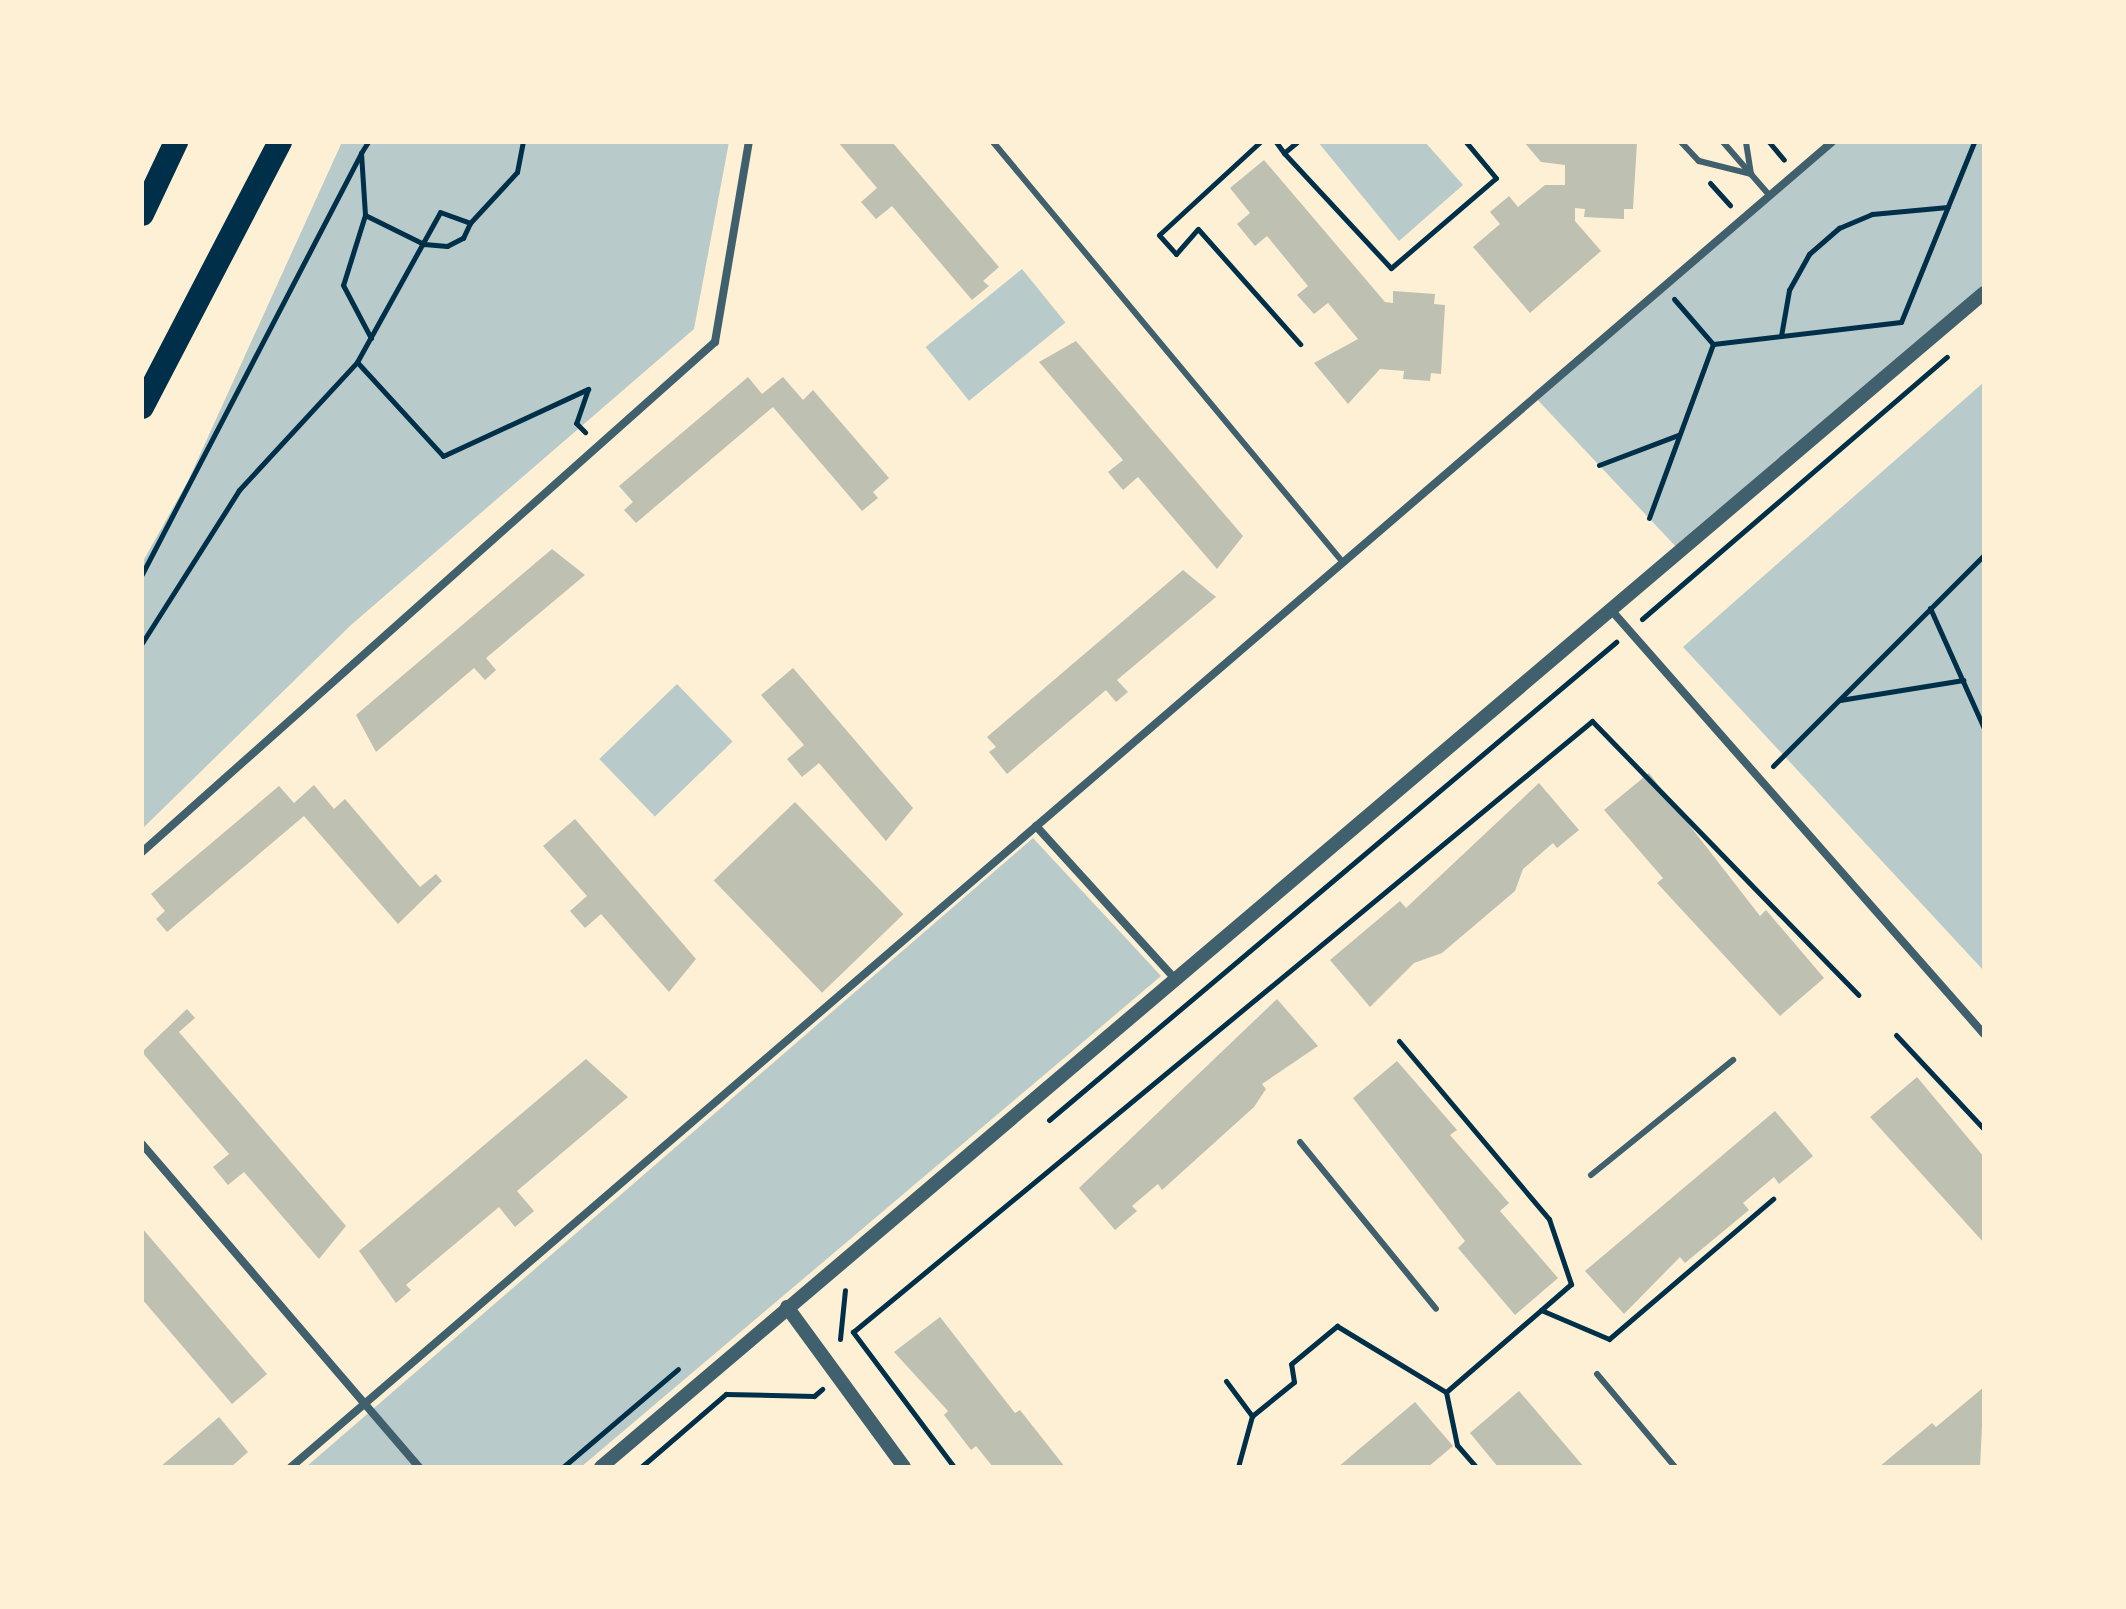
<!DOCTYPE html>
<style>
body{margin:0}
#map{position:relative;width:2126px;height:1609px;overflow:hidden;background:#fdf0d5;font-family:Commissioner,sans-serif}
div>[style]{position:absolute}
.green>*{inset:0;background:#b9caca;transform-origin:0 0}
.building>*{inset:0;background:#bec0b2;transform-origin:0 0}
.path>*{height:5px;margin:-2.5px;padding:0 2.5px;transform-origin:2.5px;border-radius:2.5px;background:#003049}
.service>*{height:6px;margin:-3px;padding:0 3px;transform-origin:3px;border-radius:3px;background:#3f606c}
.minor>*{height:8px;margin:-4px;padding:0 4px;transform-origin:4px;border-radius:4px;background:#3f606c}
.tertiary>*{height:14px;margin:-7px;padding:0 7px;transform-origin:7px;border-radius:7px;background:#3f606c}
.motorway>*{height:24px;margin:-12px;padding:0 12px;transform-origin:12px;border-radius:12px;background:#003049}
span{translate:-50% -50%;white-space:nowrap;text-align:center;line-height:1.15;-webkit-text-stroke:8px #fdf0d5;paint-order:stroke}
.frame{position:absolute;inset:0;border:144px solid #fdf0d5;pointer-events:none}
</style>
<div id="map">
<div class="green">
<div style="clip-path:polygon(342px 142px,729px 142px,694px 329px,351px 625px,142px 829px,142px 563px,188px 481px)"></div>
<div style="clip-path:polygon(1318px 142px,1425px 142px,1463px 185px,1399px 241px)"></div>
<div style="clip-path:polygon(1832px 142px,1984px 142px,1984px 293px,1679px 550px,1532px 394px)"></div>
<div style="left:1022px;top:269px;width:69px;height:124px;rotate:51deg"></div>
<div style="clip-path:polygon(1984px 382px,1984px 971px,1683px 647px)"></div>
<div style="left:677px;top:684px;width:80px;height:108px;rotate:46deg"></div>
<div style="clip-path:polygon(1033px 838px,1161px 976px,581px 1467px,306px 1467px)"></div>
</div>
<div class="building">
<div style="clip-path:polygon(838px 142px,892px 142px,999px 267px,983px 281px,989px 286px,972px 300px,892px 206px,876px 219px,861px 202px,877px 188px)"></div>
<div style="clip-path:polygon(1524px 142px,1637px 142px,1633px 209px,1624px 209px,1624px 219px,1584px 217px,1585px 209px,1575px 208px,1575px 221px,1601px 251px,1530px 313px,1473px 247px,1500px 224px,1490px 212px,1509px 196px,1518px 207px,1545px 185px,1565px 185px,1565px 165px,1541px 162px)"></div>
<div style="clip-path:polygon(1264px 160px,1385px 302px,1393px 303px,1393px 291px,1435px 294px,1434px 304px,1445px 305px,1441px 374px,1431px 373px,1430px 381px,1403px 379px,1404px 371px,1380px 369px,1348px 404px,1314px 363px,1358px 339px,1328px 303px,1314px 314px,1297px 295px,1308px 286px,1267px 236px,1255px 246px,1237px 224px,1250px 213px,1230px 188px)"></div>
<div style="clip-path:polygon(1076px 341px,1243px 536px,1217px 569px,1138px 477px,1123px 490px,1108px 472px,1123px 460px,1039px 362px)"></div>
<div style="clip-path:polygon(748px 377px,762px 394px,783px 377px,803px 400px,813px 390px,889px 478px,873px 492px,878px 498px,862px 511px,773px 407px,636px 523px,624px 510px,633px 502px,619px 486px)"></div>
<div style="clip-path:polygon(552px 549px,585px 575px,486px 658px,496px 670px,485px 680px,474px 668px,376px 752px,356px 715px)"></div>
<div style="clip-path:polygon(1183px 570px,1216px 597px,1117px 680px,1128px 692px,1116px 702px,1106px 690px,1007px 774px,989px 752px,996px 747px,987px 737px)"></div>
<div style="clip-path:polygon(793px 668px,913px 808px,886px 841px,819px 763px,802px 777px,787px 759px,804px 745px,761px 695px)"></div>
<div style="clip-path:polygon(1649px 773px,1760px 916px,1766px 910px,1824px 978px,1780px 1016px,1657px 883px,1663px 878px,1604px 810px)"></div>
<div style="clip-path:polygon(1539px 783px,1579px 830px,1557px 848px,1553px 843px,1523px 869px,1515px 891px,1442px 953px,1414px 963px,1370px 1007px,1330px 960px,1400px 901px,1406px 908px)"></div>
<div style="clip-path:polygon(314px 785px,334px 809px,345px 799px,420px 887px,436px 874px,442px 881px,398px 924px,304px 816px,167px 932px,156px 919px,165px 911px,151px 894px,279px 786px,294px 803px)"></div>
<div style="left:795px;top:802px;width:156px;height:113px;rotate:46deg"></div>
<div style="clip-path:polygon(575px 819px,696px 959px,669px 992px,601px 914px,585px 928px,570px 911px,587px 896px,543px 846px)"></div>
<div style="clip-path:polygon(1277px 999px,1318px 1046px,1262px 1084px,1266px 1089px,1254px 1107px,1162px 1190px,1158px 1184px,1132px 1206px,1137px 1211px,1115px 1230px,1079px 1188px)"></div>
<div style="clip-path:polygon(187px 1009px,195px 1018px,179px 1032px,346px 1226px,319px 1259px,244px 1172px,228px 1185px,213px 1167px,229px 1154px,142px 1052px)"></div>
<div style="clip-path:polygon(586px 1059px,628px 1097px,517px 1191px,534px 1211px,515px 1227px,499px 1207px,406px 1285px,411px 1290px,396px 1303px,359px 1251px)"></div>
<div style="clip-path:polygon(1397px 1061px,1457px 1130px,1450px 1135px,1509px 1203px,1500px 1211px,1558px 1278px,1515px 1315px,1458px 1248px,1465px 1241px,1353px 1098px)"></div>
<div style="clip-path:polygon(1917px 1077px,1984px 1157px,1984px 1243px,1870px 1117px)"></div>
<div style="clip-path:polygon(1775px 1111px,1813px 1156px,1779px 1184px,1774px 1177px,1743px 1203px,1749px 1210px,1685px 1263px,1680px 1257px,1624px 1314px,1585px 1271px)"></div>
<div style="clip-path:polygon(142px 1228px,267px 1374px,232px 1404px,142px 1299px)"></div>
<div style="clip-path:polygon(940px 1317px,1015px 1413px,1020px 1410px,1065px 1467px,993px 1467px,976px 1446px,971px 1450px,944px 1415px,948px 1411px,894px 1352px)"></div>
<div style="clip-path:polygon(1984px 1387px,1980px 1467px,1879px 1467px,1932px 1423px,1936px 1427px)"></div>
<div style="clip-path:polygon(1519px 1391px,1584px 1467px,1498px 1467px,1470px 1433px)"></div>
<div style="clip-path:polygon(1415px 1402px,1453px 1446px,1428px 1467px,1338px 1467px)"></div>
<div style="clip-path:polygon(219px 1417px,248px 1452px,231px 1467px,160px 1467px)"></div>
</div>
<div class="path">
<div style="left:1260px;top:142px;width:137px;rotate:137.4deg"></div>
<div style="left:1159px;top:235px;width:25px;rotate:48deg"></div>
<div style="left:1176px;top:254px;width:33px;rotate:-49deg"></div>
<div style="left:1198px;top:229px;width:154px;rotate:48.4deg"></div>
<div style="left:1276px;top:142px;width:14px;rotate:54deg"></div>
<div style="left:1297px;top:142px;width:17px;rotate:140deg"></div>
<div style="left:1284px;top:153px;width:157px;rotate:47.1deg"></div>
<div style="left:1391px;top:268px;width:138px;rotate:-40.6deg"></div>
<div style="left:1496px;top:178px;width:47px;rotate:-129.8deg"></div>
<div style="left:1769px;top:142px;width:23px;rotate:50deg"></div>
<div style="left:361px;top:153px;width:13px;rotate:-58deg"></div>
<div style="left:1710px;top:183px;width:30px;rotate:48deg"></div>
<div style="left:365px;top:215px;width:66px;rotate:26.2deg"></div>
<div style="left:424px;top:244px;width:23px;rotate:5deg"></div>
<div style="left:447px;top:246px;width:18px;rotate:-27deg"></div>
<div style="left:463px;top:238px;width:17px;rotate:-65deg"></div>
<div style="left:1674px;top:299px;width:60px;rotate:49.1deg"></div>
<div style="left:1781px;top:336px;width:47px;rotate:-80.1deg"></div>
<div style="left:1789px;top:290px;width:41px;rotate:-60.9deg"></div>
<div style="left:1809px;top:254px;width:40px;rotate:-41deg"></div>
<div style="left:1839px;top:228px;width:36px;rotate:-23deg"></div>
<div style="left:1872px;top:214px;width:76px;rotate:-5.3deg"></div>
<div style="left:357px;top:362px;width:127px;rotate:47.5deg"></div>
<div style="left:443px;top:456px;width:160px;rotate:-24.8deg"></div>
<div style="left:588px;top:389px;width:36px;rotate:109deg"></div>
<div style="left:576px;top:423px;width:13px;rotate:45deg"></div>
<div style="left:1599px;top:465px;width:85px;rotate:-20.8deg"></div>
<div style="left:1649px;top:518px;width:185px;rotate:-69.8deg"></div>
<div style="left:1713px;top:344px;width:189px;rotate:-6.7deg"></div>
<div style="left:1901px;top:322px;width:194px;rotate:-67.9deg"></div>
<div style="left:142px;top:574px;width:475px;rotate:-62.5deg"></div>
<div style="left:361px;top:153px;width:62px;rotate:86.3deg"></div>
<div style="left:365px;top:215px;width:73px;rotate:107.4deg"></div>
<div style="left:343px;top:285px;width:60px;rotate:62.2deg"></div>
<div style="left:1930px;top:608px;width:132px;rotate:65.8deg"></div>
<div style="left:1642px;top:619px;width:402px;rotate:-40.7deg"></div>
<div style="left:142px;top:643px;width:181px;rotate:-57.6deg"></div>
<div style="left:239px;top:490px;width:174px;rotate:-47.3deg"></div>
<div style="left:357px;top:362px;width:171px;rotate:-61deg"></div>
<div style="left:440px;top:212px;width:32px;rotate:20deg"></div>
<div style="left:470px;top:223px;width:69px;rotate:-47.3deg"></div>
<div style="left:517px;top:172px;width:31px;rotate:-79deg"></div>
<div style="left:1840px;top:700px;width:125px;rotate:-9.2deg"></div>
<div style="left:1773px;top:766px;width:298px;rotate:-45deg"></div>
<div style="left:1896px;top:1035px;width:129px;rotate:46.9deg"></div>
<div style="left:1399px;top:1041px;width:233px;rotate:49.9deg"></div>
<div style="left:1549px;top:1219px;width:69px;rotate:71.3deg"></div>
<div style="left:1571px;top:1284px;width:40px;rotate:139deg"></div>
<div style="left:1049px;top:1120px;width:742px;rotate:-40.13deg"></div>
<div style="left:840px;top:1339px;width:49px;rotate:-84.2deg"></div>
<div style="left:1226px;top:1381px;width:44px;rotate:53.4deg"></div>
<div style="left:1252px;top:1416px;width:53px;rotate:105.4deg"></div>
<div style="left:1446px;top:1392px;width:54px;rotate:78.3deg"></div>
<div style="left:1457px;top:1445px;width:29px;rotate:49deg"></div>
<div style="left:1252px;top:1416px;width:54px;rotate:-39deg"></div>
<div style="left:1294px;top:1382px;width:18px;rotate:-99deg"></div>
<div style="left:1291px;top:1364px;width:60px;rotate:-39.6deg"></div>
<div style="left:1337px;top:1326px;width:127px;rotate:31.2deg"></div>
<div style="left:1446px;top:1392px;width:125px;rotate:-40.8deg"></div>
<div style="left:1541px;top:1310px;width:74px;rotate:23.1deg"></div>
<div style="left:1609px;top:1339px;width:216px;rotate:-40.5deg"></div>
<div style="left:563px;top:1467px;width:151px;rotate:-40.4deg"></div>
<div style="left:641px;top:1467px;width:112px;rotate:-40.7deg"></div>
<div style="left:726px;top:1394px;width:88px;rotate:1.3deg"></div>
<div style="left:814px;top:1396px;width:11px;rotate:-41deg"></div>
<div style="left:954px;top:1467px;width:169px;rotate:-126.8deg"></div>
<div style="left:853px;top:1332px;width:959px;rotate:-39.58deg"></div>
<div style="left:1592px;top:721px;width:382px;rotate:45.8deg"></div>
</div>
<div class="service">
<div style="left:993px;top:142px;width:544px;rotate:50.22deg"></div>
<div style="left:1681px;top:142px;width:26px;rotate:47deg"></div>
<div style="left:1699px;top:161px;width:54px;rotate:14deg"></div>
<div style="left:1751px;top:174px;width:32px;rotate:-99deg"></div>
<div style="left:1723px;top:142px;width:70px;rotate:49deg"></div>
<div style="left:1300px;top:1142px;width:215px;rotate:50.8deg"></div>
<div style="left:1591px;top:1175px;width:183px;rotate:-39deg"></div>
<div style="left:1597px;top:1374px;width:121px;rotate:50deg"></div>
</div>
<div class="minor">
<div style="left:1612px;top:611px;width:563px;rotate:48.67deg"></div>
<div style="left:1036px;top:826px;width:210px;rotate:47.7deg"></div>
<div style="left:142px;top:852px;width:767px;rotate:-41.67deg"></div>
<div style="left:715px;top:342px;width:203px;rotate:-80.4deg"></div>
<div style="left:142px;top:1144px;width:426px;rotate:49.4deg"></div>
<div style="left:291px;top:1467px;width:2032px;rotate:-40.69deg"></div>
</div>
<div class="tertiary">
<div style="left:787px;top:1307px;width:198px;rotate:53.8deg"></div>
<div style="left:601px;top:1467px;width:1814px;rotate:-40.33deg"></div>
</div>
<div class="motorway">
<div style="left:142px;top:214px;width:80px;rotate:-64.7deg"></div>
<div style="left:142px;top:407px;width:299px;rotate:-62.5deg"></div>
</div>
<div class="frame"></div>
</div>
